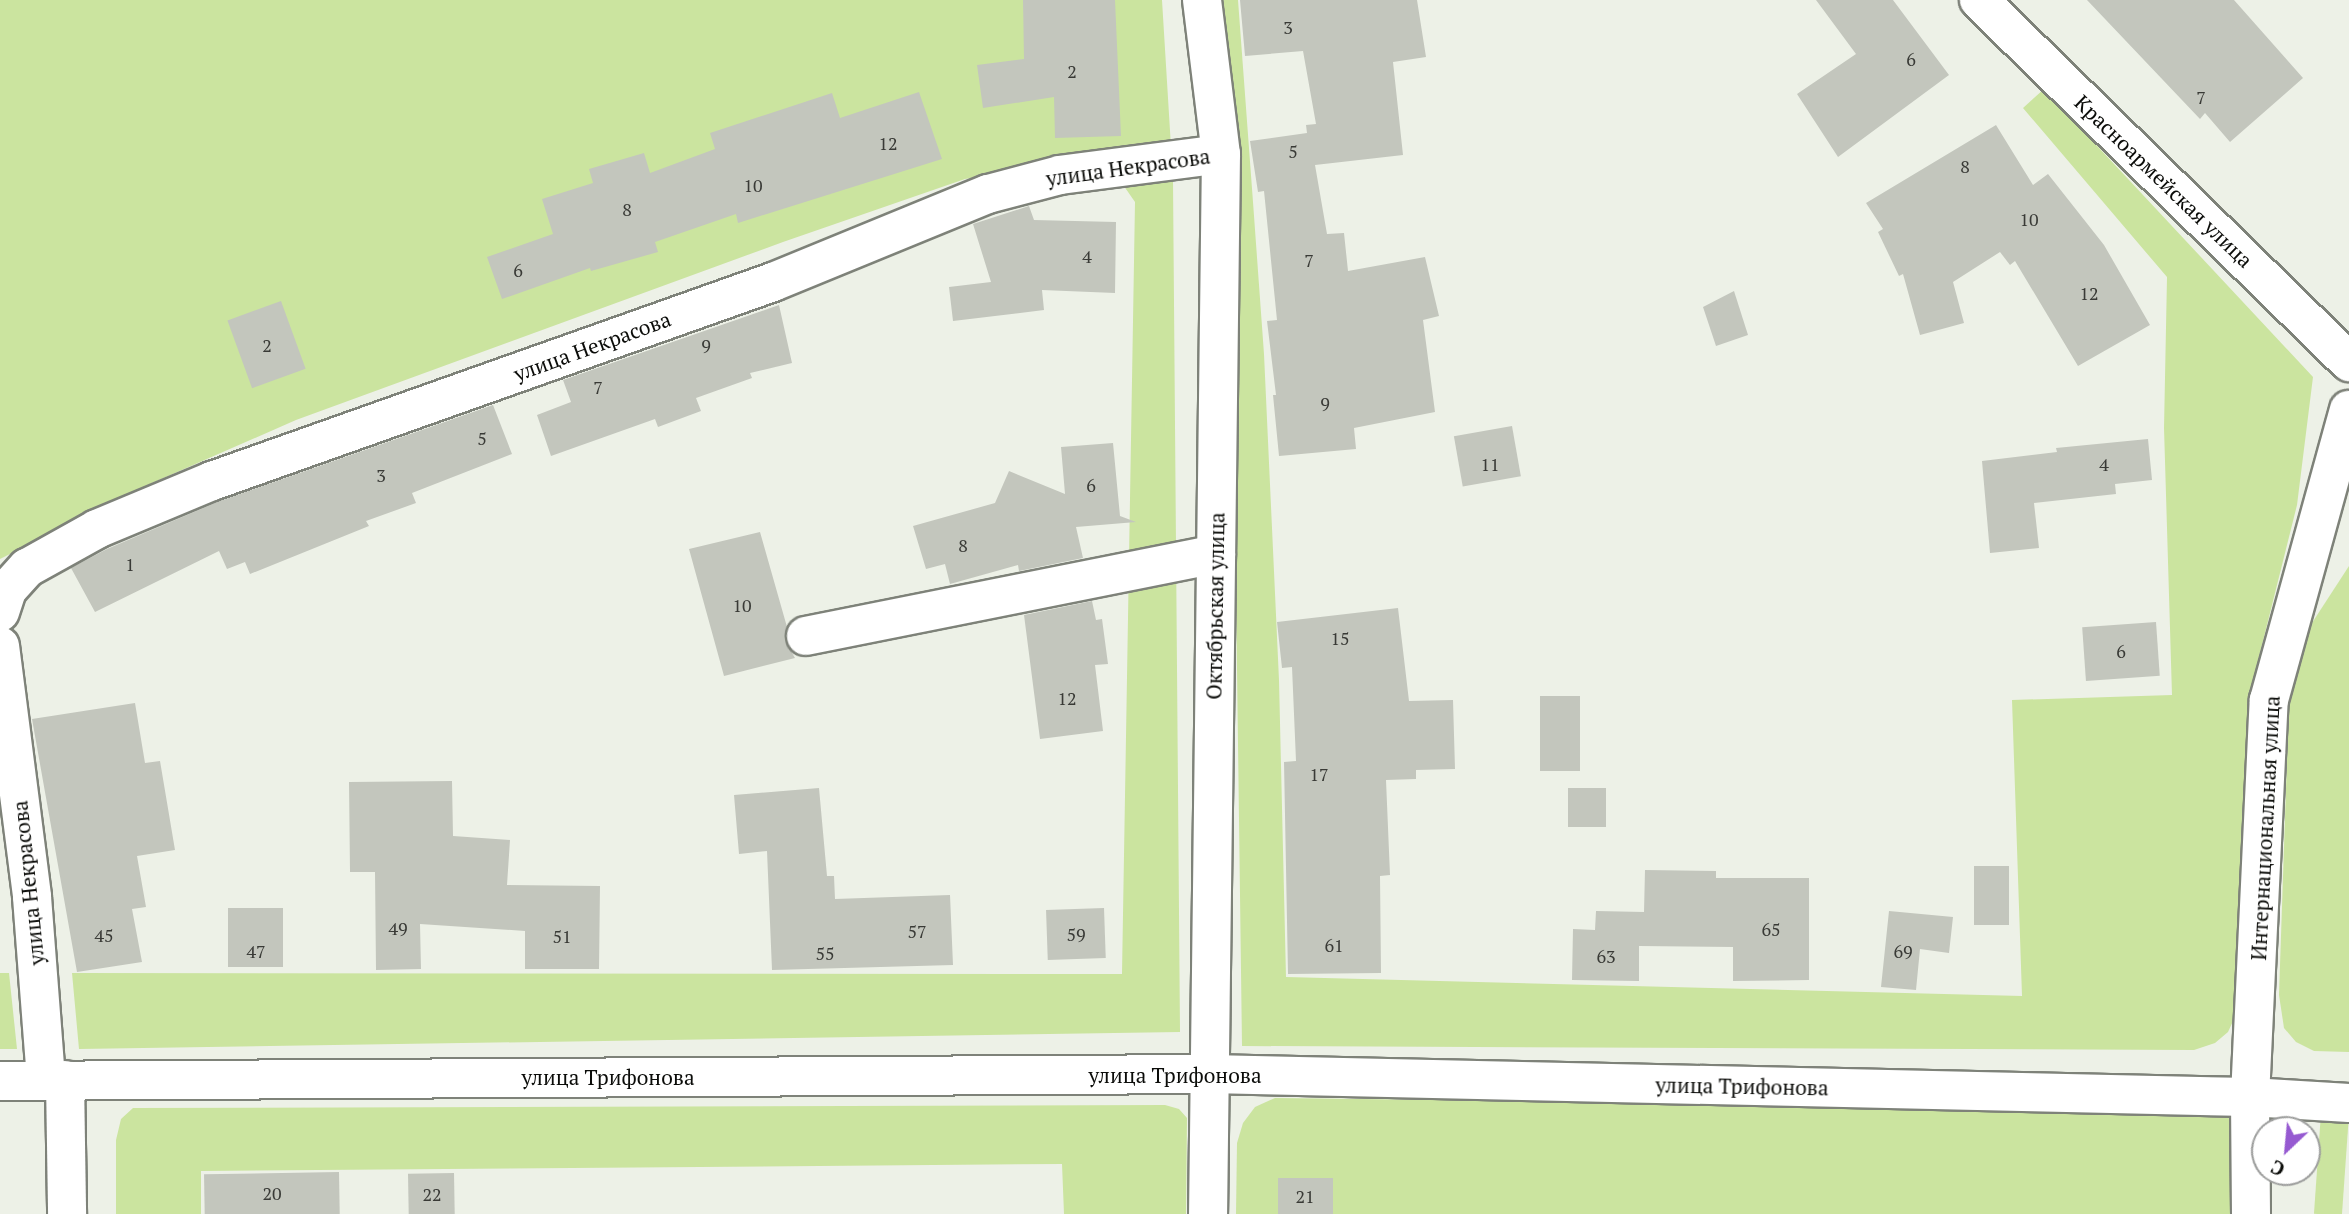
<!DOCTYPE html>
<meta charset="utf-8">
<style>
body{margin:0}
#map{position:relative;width:2349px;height:1214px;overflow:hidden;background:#edf1e7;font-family:"PT Serif",serif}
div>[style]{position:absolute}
.green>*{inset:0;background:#cbe49f;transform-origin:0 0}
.building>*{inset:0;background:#c3c6bd;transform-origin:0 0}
.roads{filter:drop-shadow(2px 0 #7e8279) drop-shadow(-2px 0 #7e8279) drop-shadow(0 2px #7e8279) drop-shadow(0 -2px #7e8279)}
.minor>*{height:38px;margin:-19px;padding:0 19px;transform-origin:19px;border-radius:19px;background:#fff}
span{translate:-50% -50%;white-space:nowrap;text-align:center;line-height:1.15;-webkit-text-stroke:7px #fff;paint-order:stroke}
.number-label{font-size:18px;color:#393a36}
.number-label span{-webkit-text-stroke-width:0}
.street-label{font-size:21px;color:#0b0c09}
.north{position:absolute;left:2251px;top:1116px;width:70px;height:70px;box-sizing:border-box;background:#fff;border:2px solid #9d9e9d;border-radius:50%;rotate:206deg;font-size:19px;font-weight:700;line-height:28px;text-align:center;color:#0b0c09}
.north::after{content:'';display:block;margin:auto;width:24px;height:32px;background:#965ad1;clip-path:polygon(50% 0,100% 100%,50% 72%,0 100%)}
</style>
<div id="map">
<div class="green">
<div style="clip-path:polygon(0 0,1162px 0,1171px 147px,965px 179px,783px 242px,296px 420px,152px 483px,0 559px)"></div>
<div style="clip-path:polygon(1214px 0,1238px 0,1253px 202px,1264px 354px,1279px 680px,1286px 977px,2022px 996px,2012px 700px,2172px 695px,2164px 428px,2167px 277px,2023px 108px,2044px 89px,2313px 377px,2297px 505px,2250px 693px,2234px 1019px,2228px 1032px,2215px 1043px,2194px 1050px,1242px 1046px,1234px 441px)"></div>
<div style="clip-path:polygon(1119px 179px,1173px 180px,1180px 1032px,79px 1049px,72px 973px,1122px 974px,1135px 202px)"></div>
<div style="clip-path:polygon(2349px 566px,2349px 1052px,2314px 1051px,2296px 1042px,2284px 1028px,2279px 995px,2289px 700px,2298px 658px,2310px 626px)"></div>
<div style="clip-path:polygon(0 973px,9px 973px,17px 1049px,0 1049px)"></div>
<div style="clip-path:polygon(1275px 1098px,2248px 1110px,2249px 1214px,1236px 1214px,1237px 1143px,1243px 1123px,1255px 1107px)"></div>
<div style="clip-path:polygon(1165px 1105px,1179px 1109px,1187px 1118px,1186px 1214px,1064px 1214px,1062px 1164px,201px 1171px,201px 1214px,116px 1214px,116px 1140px,121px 1119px,133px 1108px)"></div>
<div style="left:2321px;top:1113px;width:28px;height:101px;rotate:4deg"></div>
</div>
<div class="building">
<div style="clip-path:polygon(1023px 0,1115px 0,1121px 136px,1055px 138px,1054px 97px,983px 108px,977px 65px,1024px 59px)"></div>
<div style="clip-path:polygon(1240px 0,1417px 0,1426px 57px,1393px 62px,1403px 155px,1315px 165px,1327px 234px,1344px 233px,1348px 271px,1425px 257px,1439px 316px,1423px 320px,1435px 412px,1354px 428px,1356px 449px,1279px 456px,1273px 395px,1276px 395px,1267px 321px,1277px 320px,1264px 191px,1258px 192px,1250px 141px,1307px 133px,1306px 125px,1316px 124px,1303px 51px,1245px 56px)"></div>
<div style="clip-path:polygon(1816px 0,1893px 0,1949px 75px,1838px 157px,1797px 94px,1856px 54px)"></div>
<div style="clip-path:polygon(2087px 0,2234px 0,2303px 78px,2230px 142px,2205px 113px,2200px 119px)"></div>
<div style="clip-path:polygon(919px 92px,942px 159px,738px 223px,736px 214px,655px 242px,658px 252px,591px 271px,590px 268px,502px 299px,487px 257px,553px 234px,542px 199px,593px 183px,589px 169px,644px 153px,650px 173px,715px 149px,710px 133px,832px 93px,840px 118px)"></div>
<div style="clip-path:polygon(1996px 125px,2033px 185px,2048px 174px,2104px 245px,2150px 325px,2078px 366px,2015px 261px,2010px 265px,2000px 252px,1953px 282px,1964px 323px,1920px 335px,1903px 274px,1899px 276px,1878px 232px,1883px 229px,1866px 203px)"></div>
<div style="clip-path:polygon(1029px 206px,1034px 220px,1116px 222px,1115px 293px,1042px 290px,1044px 310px,953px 321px,949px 287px,991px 282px,973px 224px)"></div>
<div style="clip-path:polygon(1734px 291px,1748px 335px,1716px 346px,1703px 307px)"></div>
<div style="left:281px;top:301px;width:72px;height:57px;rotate:70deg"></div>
<div style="clip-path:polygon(779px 305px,792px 363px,750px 373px,752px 378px,696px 398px,701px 411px,658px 427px,655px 419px,551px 456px,537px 415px,571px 402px,563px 380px)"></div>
<div style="clip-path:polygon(493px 405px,512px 454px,412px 493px,416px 503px,366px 521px,369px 526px,250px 574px,245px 562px,227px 569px,219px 551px,95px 612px,71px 568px,107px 549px,220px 501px)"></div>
<div style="left:1512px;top:426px;width:51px;height:59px;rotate:80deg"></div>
<div style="clip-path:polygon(2148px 439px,2152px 480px,2115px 484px,2116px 494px,2034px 503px,2039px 548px,1990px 553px,1982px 461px,2057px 452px,2056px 448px)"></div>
<div style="clip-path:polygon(1113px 443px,1120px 516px,1136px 522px,1076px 527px,1083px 558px,1019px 571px,1018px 565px,950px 584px,945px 564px,926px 569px,913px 526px,995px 503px,1009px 471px,1065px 494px,1061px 447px)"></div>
<div style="clip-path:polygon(760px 532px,787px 627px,785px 641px,795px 658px,724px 676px,689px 549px)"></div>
<div style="clip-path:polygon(1092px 601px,1096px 620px,1102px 619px,1108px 664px,1095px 665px,1103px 731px,1040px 739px,1024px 615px)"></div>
<div style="clip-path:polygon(1398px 608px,1409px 701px,1453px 700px,1455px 769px,1416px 770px,1416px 779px,1386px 780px,1390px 875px,1380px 876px,1381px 973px,1288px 974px,1284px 762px,1296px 761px,1292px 667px,1282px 668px,1277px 622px)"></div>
<div style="left:2156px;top:622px;width:54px;height:74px;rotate:86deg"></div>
<div style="left:1540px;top:696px;width:40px;height:75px"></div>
<div style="clip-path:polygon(135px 703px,145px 763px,160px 761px,175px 850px,137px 856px,146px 907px,132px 909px,142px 962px,77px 972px,32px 719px)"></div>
<div style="clip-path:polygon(452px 781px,453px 836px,510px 840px,507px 885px,600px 886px,599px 969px,525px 969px,525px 931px,420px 924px,421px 969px,376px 970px,375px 872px,350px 872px,349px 782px)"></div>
<div style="clip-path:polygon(819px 788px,827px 876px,834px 876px,835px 899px,950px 895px,953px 965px,772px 970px,767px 851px,739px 854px,734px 795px)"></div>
<div style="left:1568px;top:788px;width:38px;height:39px"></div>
<div style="left:2009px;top:866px;width:59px;height:35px;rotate:90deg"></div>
<div style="clip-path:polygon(1645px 870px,1716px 871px,1716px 878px,1809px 878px,1809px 980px,1733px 981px,1733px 947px,1639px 946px,1639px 981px,1572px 980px,1573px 929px,1595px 930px,1596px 911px,1644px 912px)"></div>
<div style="left:283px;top:908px;width:59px;height:55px;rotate:90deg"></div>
<div style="left:1104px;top:908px;width:50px;height:58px;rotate:88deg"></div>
<div style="clip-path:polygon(1889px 911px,1953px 917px,1949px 953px,1920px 949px,1916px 990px,1881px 987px)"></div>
<div style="left:339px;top:1172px;width:42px;height:135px;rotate:89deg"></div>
<div style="left:454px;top:1173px;width:41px;height:46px;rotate:89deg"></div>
<div style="left:1278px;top:1178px;width:55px;height:36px"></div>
</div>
<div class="roads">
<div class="minor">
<div style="left:1202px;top:0;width:155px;rotate:83deg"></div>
<div style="left:1221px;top:154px;width:1060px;rotate:90.7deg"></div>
<div style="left:1979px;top:0;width:518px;rotate:44.37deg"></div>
<div style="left:0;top:612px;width:23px;rotate:-72deg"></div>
<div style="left:7px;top:590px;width:30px;rotate:-48deg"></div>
<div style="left:27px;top:568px;width:80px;rotate:-29.1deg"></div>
<div style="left:97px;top:529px;width:125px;rotate:-22.7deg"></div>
<div style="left:212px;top:481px;width:595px;rotate:-19.53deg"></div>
<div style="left:773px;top:282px;width:232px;rotate:-22.3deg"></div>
<div style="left:988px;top:194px;width:74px;rotate:-14.8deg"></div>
<div style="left:1060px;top:175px;width:162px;rotate:-7.4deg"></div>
<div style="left:806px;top:636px;width:418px;rotate:-11.3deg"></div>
<div style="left:0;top:646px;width:253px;rotate:82.7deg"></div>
<div style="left:32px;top:897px;width:183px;rotate:85.6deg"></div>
<div style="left:65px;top:1080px;width:134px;rotate:89.1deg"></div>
<div style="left:0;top:1081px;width:1209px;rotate:-0.33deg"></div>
<div style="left:1209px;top:1074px;width:1041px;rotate:1.27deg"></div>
<div style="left:2250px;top:1097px;width:99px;rotate:3.5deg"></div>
<div style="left:2251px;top:1214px;width:117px;rotate:-90.5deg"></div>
<div style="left:2250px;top:1097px;width:397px;rotate:-87.3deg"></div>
<div style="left:2269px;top:700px;width:301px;rotate:-74.6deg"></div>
</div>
</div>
<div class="number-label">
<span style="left:1288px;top:27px">3</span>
<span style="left:1911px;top:59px">6</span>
<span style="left:1072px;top:71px">2</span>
<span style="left:2201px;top:97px">7</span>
<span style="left:888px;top:143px">12</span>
<span style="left:1293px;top:151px">5</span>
<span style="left:1965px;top:166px">8</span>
<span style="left:753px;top:185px">10</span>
<span style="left:627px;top:209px">8</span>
<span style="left:2029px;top:219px">10</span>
<span style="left:1087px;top:256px">4</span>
<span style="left:1309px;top:260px">7</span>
<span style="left:518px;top:270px">6</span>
<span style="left:2089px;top:293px">12</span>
<span style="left:267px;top:345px">2</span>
<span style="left:706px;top:345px">9</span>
<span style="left:598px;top:387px">7</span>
<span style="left:1325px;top:403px">9</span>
<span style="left:482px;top:438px">5</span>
<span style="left:1490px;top:464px">11</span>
<span style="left:2104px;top:464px">4</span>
<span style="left:381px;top:475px">3</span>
<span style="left:1091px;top:485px">6</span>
<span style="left:963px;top:545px">8</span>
<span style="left:130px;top:564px">1</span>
<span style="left:742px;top:605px">10</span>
<span style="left:1340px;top:638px">15</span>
<span style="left:2121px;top:651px">6</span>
<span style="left:1067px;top:698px">12</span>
<span style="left:1319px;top:774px">17</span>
<span style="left:398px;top:928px">49</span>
<span style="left:1771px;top:929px">65</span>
<span style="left:917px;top:931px">57</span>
<span style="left:1076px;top:934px">59</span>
<span style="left:104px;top:935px">45</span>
<span style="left:562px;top:936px">51</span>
<span style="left:1334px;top:945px">61</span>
<span style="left:256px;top:951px">47</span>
<span style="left:1903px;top:951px">69</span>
<span style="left:825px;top:953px">55</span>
<span style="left:1606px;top:956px">63</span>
<span style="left:272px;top:1193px">20</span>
<span style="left:432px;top:1194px">22</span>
<span style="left:1305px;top:1196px">21</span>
</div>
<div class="street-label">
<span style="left:1128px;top:167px;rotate:-8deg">улица Некрасова</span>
<span style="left:2164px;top:181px;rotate:44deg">Красноармейская улица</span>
<span style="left:592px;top:346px;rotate:-20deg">улица Некрасова</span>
<span style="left:1215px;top:606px;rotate:-89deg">Октябрьская улица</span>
<span style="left:2265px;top:828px;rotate:-87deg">Интернациональная улица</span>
<span style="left:28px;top:883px;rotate:-96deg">улица Некрасова</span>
<span style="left:1175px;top:1075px">улица Трифонова</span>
<span style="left:608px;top:1077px">улица Трифонова</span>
<span style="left:1742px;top:1086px;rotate:1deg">улица Трифонова</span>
</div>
<div class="north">С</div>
</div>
